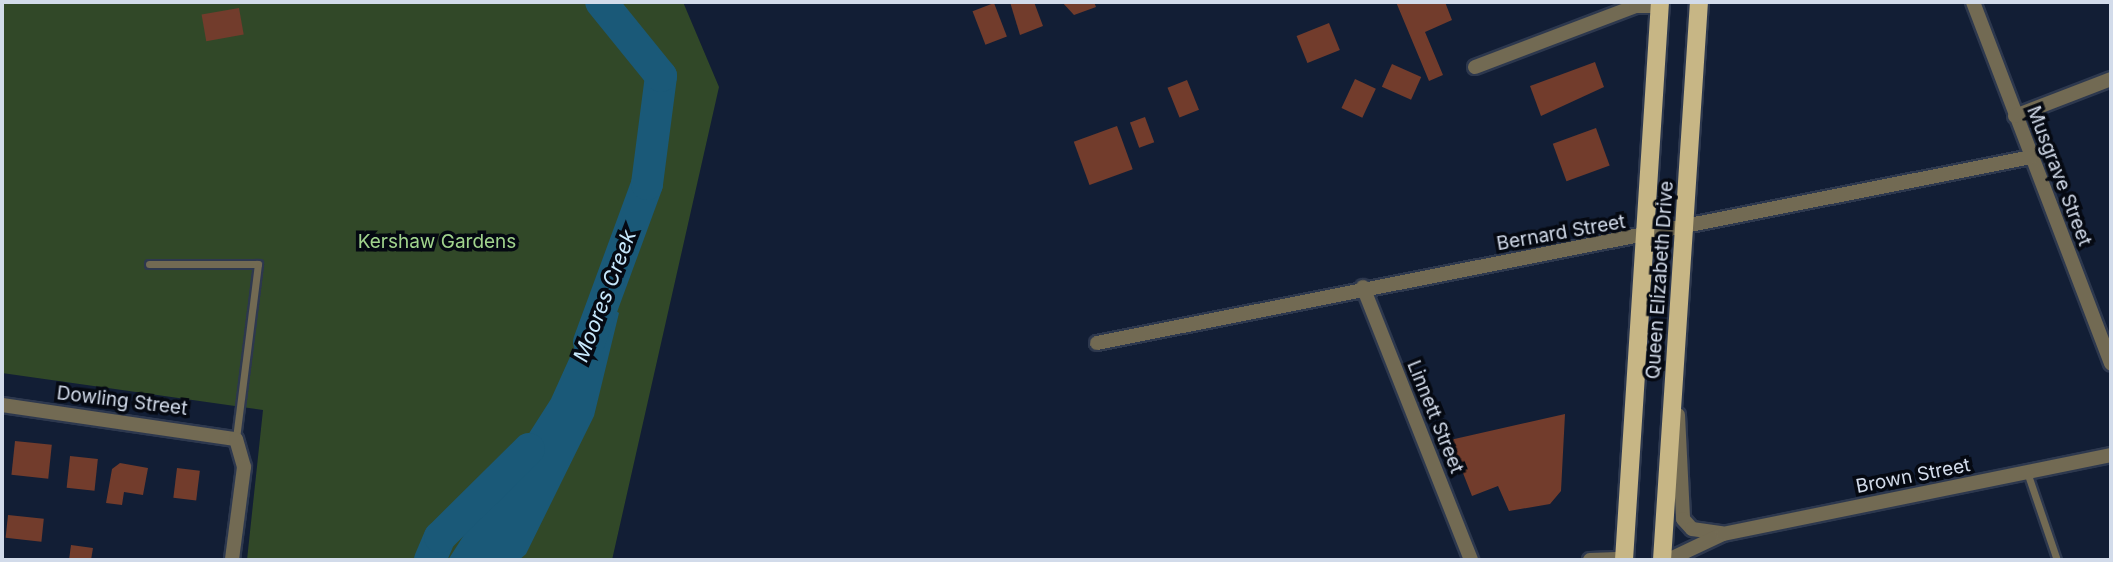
<!DOCTYPE html>
<style>
body{margin:0}
#map{position:relative;width:2113px;height:562px;overflow:hidden;background:#121e35;font-family:Inter,sans-serif}
div>[style]{position:absolute}
.green>*{inset:0;background:#314828}
.water>*{inset:0;background:#1a5978}
.river>*{height:32px;margin:-16px;padding:0 16px;transform-origin:16px;border-radius:16px;background:#1a5978}
.building>*{inset:0;background:#723c2c;transform-origin:0 0}
.roads{filter:drop-shadow(2px 0 #2d384e) drop-shadow(-2px 0 #2d384e) drop-shadow(0 2px #2d384e) drop-shadow(0 -2px #2d384e)}
.service>*{height:7px;margin:-3.5px;padding:0 3.5px;transform-origin:3.5px;border-radius:3.5px;background:#726a53}
.minor>*{height:14px;margin:-7px;padding:0 7px;transform-origin:7px;border-radius:7px;background:#726a53}
.primary>*{height:18px;margin:-9px;padding:0 9px;transform-origin:9px;border-radius:9px;background:#c7b685}
span{translate:-50% -50%;white-space:nowrap;text-align:center;line-height:1.15;-webkit-text-stroke:7px #050912;paint-order:stroke}
.street-label{font-size:19px;color:#d2dbea}
.park-label{font-size:19px;color:#a1d48d}
.water-label{font-size:21px;color:#c7e8fc;font-style:italic}
.frame{position:absolute;inset:0;border:4px solid #d2dbea;pointer-events:none}
</style>
<div id="map">
<div class="green">
<div style="clip-path:polygon(2px 2px,683px 2px,719px 87px,612px 560px,247px 560px,263px 410px,2px 373px)"></div>
</div>
<div class="water">
<div style="clip-path:polygon(597px 297px,619px 313px,594px 416px,526px 554px,519px 560px,448px 560px,551px 399px)"></div>
</div>
<div class="river">
<div style="left:589px;top:342px;width:168px;rotate:-69.8deg"></div>
<div style="left:647px;top:184px;width:109px;rotate:-82.6deg"></div>
<div style="left:661px;top:76px;width:95px;rotate:-129deg"></div>
<div style="left:430px;top:560px;width:25px;rotate:-67deg"></div>
<div style="left:440px;top:537px;width:125px;rotate:-44.7deg"></div>
</div>
<div class="building">
<div style="clip-path:polygon(1010px 2px,1034px 2px,1043px 26px,1020px 35px)"></div>
<div style="clip-path:polygon(1062px 2px,1094px 2px,1096px 7px,1074px 15px)"></div>
<div style="clip-path:polygon(1396px 2px,1445px 2px,1452px 20px,1425px 32px,1443px 75px,1429px 81px)"></div>
<div style="left:994px;top:3px;width:36px;height:23px;rotate:69deg"></div>
<div style="left:239px;top:8px;width:27px;height:38px;rotate:80deg"></div>
<div style="left:1329px;top:23px;width:29px;height:35px;rotate:68deg"></div>
<div style="clip-path:polygon(1595px 62px,1604px 87px,1541px 116px,1530px 86px)"></div>
<div style="left:1392px;top:64px;width:32px;height:25px;rotate:24deg"></div>
<div style="left:1355px;top:79px;width:23px;height:32px;rotate:25deg"></div>
<div style="left:1187px;top:80px;width:32px;height:21px;rotate:68deg"></div>
<div style="left:1145px;top:117px;width:27px;height:16px;rotate:70deg"></div>
<div style="left:1117px;top:126px;width:46px;height:46px;rotate:70deg"></div>
<div style="left:1596px;top:128px;width:40px;height:46px;rotate:70deg"></div>
<div style="clip-path:polygon(1565px 414px,1561px 491px,1550px 504px,1509px 511px,1498px 486px,1472px 496px,1450px 440px)"></div>
<div style="left:15px;top:441px;width:37px;height:34px;rotate:6deg"></div>
<div style="left:70px;top:456px;width:28px;height:32px;rotate:6deg"></div>
<div style="clip-path:polygon(120px 463px,148px 468px,143px 495px,124px 492px,122px 505px,106px 503px,112px 469px)"></div>
<div style="left:177px;top:468px;width:23px;height:30px;rotate:7deg"></div>
<div style="left:8px;top:515px;width:36px;height:23px;rotate:6deg"></div>
<div style="clip-path:polygon(71px 545px,93px 548px,91px 560px,69px 560px)"></div>
</div>
<div class="roads">
<div class="service">
<div style="left:149px;top:264px;width:109px"></div>
<div style="left:258px;top:264px;width:176px;rotate:97.2deg"></div>
<div style="left:2027px;top:472px;width:93px;rotate:71.2deg"></div>
</div>
<div class="minor">
<div style="left:1973px;top:2px;width:387px;rotate:69.1deg"></div>
<div style="left:1475px;top:67px;width:172px;rotate:-20.8deg"></div>
<div style="left:1636px;top:6px;width:23px"></div>
<div style="left:2015px;top:116px;width:103px;rotate:-21.1deg"></div>
<div style="left:1363px;top:287px;width:294px;rotate:68.4deg"></div>
<div style="left:1097px;top:343px;width:952px;rotate:-11.26deg"></div>
<div style="left:2px;top:405px;width:236px;rotate:8.3deg"></div>
<div style="left:236px;top:439px;width:29px;rotate:74deg"></div>
<div style="left:244px;top:467px;width:94px;rotate:97.4deg"></div>
<div style="left:1678px;top:415px;width:104px;rotate:87.2deg"></div>
<div style="left:1683px;top:519px;width:13px;rotate:48deg"></div>
<div style="left:1692px;top:529px;width:30px;rotate:8deg"></div>
<div style="left:1590px;top:560px;width:34px;rotate:-2deg"></div>
<div style="left:1668px;top:560px;width:61px;rotate:-25.3deg"></div>
<div style="left:1723px;top:534px;width:396px;rotate:-11.5deg"></div>
</div>
<div class="primary">
<div style="left:1624px;top:560px;width:559px;rotate:-86.31deg"></div>
<div style="left:1662px;top:560px;width:559px;rotate:-86.21deg"></div>
</div>
</div>
<div class="street-label">
<span style="left:2059px;top:176px;rotate:69deg">Musgrave Street</span>
<span style="left:1561px;top:233px;rotate:-10deg">Bernard Street</span>
<span style="left:1660px;top:280px;rotate:-86deg">Queen Elizabeth Drive</span>
<span style="left:122px;top:401px;rotate:7deg">Dowling Street</span>
<span style="left:1435px;top:417px;rotate:68deg">Linnett Street</span>
<span style="left:1913px;top:476px;rotate:-11deg">Brown Street</span>
</div>
<div class="park-label">
<span style="left:437px;top:242px">Kershaw Gardens</span>
</div>
<div class="water-label">
<span style="left:605px;top:296px;rotate:-69deg">Moores Creek</span>
</div>
<div class="frame"></div>
</div>
